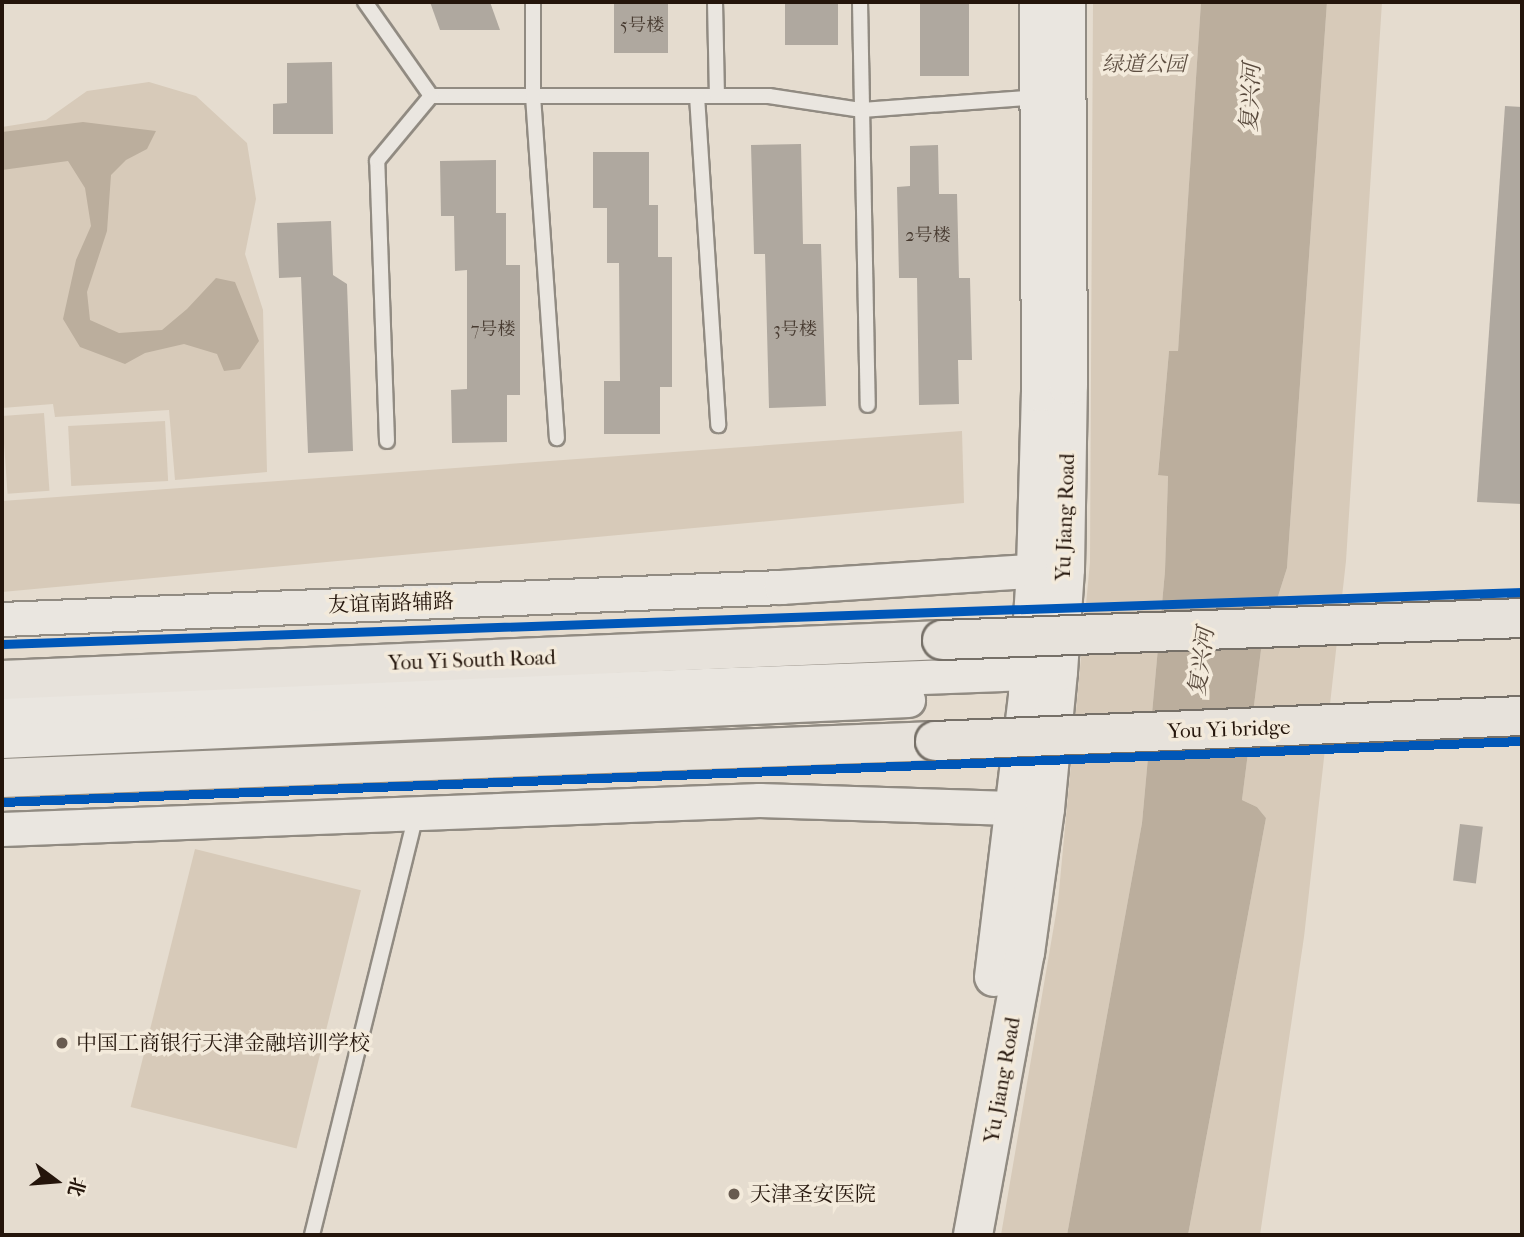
<!DOCTYPE html>
<meta charset="utf-8">
<style>
body{margin:0}
#map{position:relative;width:1524px;height:1237px;overflow:hidden;background:#e5dccf;font-family:"IM FELL French Canon","Noto Serif SC",serif}
div>[style]{position:absolute}
.green>*{inset:0;background:#d7cab9;transform-origin:0 0}
.water>*{inset:0;background:#bbae9d}
.building>*{inset:0;background:#afa89f;transform-origin:0 0}
.roads{filter:drop-shadow(2px 0 #918b82) drop-shadow(-2px 0 #918b82) drop-shadow(0 2px #918b82) drop-shadow(0 -2px #918b82)}
.service>*{height:14px;margin:-7px;padding:0 7px;transform-origin:7px;border-radius:7px;background:#eae6e0}
.tertiary>*{height:33px;margin:-16.5px;padding:0 16.5px;transform-origin:16.5px;border-radius:16.5px;background:#eae6e0}
.secondary>*{height:38px;margin:-19px;padding:0 19px;transform-origin:19px;border-radius:19px;background:#eae6e0}
.primary>*{height:38px;margin:-19px;padding:0 19px;transform-origin:19px;border-radius:19px;background:#e7e2db}
.bridges{filter:drop-shadow(2px 0 #767068) drop-shadow(-2px 0 #767068) drop-shadow(0 2px #767068) drop-shadow(0 -2px #767068)}
.primary-bridge>*{height:38px;margin:-19px;padding:0 19px;transform-origin:19px;border-radius:19px;background:#e7e2db}
.cycleway>*{height:9px;margin:-4.5px;padding:0 4.5px;transform-origin:4.5px;border-radius:4.5px;background:#0057b8}
.dots>*{width:19px;height:19px;translate:-50% -50%;box-sizing:border-box;border:4px solid #f3eadb;border-radius:50%}
span{translate:-50% -50%;white-space:nowrap;text-align:center;line-height:1.15;-webkit-text-stroke:7px #f3eadb;paint-order:stroke}
.number-label{font-size:18px;color:#473a30}
.number-label span{-webkit-text-stroke-width:0}
.park-label{font-size:21px;color:#5e4f42;font-style:italic}
.street-label{font-size:21px;color:#24150b}
.poi-label{font-size:21px;color:#24150b}
.left{translate:0 -50%;text-align:left}
.water-label{font-size:23px;color:#594a3d;font-style:italic}
.frame{position:absolute;inset:0;border:4px solid #24150b;pointer-events:none}
.north{position:absolute;left:21px;top:1146px;width:70px;height:70px;-webkit-text-stroke:5px #f3eadb;paint-order:stroke;rotate:106deg;font-size:19px;font-weight:700;line-height:28px;text-align:center;color:#24150b}
.north::after{content:'';display:block;margin:auto;width:24px;height:32px;background:#24150b;clip-path:polygon(50% 0,100% 100%,50% 72%,0 100%)}
</style>
<div id="map">
<div class="green">
<div style="clip-path:polygon(1093px 2px,1201px 2px,1178px 352px,1169px 351px,1158px 474px,1168px 475px,1165px 571px,1142px 823px,1067px 1235px,1001px 1235px,1058px 902px,1090px 562px)"></div>
<div style="clip-path:polygon(1327px 2px,1382px 2px,1346px 561px,1304px 937px,1260px 1235px,1188px 1235px,1266px 818px,1257px 807px,1242px 800px,1261px 650px,1287px 568px)"></div>
<div style="clip-path:polygon(149px 82px,196px 96px,247px 143px,256px 199px,245px 254px,263px 310px,267px 472px,175px 480px,169px 410px,55px 417px,53px 404px,2px 408px,2px 127px,46px 120px,87px 91px)"></div>
<div style="left:44px;top:413px;width:78px;height:42px;rotate:86deg"></div>
<div style="left:165px;top:421px;width:60px;height:97px;rotate:87deg"></div>
<div style="clip-path:polygon(962px 431px,964px 503px,2px 592px,2px 501px)"></div>
<div style="left:195px;top:849px;width:171px;height:266px;rotate:14deg"></div>
</div>
<div class="water">
<div style="clip-path:polygon(1201px 2px,1327px 2px,1287px 568px,1261px 650px,1242px 800px,1257px 807px,1266px 818px,1188px 1235px,1067px 1235px,1142px 823px,1165px 571px,1168px 476px,1158px 475px,1169px 351px,1178px 351px)"></div>
<div style="clip-path:polygon(83px 122px,156px 131px,147px 149px,126px 160px,111px 175px,107px 231px,87px 292px,90px 320px,119px 333px,162px 330px,187px 309px,216px 278px,235px 282px,259px 341px,240px 369px,224px 371px,217px 354px,184px 344px,145px 353px,125px 364px,80px 347px,63px 319px,76px 260px,91px 226px,85px 188px,68px 161px,2px 170px,2px 132px)"></div>
</div>
<div class="building">
<div style="clip-path:polygon(430px 2px,490px 2px,500px 30px,440px 30px)"></div>
<div style="left:614px;top:2px;width:54px;height:51px"></div>
<div style="left:785px;top:2px;width:53px;height:43px"></div>
<div style="left:920px;top:2px;width:49px;height:74px"></div>
<div style="clip-path:polygon(332px 62px,333px 134px,273px 134px,273px 104px,287px 103px,287px 63px)"></div>
<div style="clip-path:polygon(1505px 106px,1522px 107px,1522px 504px,1477px 502px)"></div>
<div style="clip-path:polygon(801px 144px,803px 244px,821px 244px,826px 406px,769px 408px,765px 254px,754px 254px,751px 145px)"></div>
<div style="clip-path:polygon(938px 145px,939px 194px,957px 194px,959px 278px,970px 278px,972px 360px,958px 360px,959px 404px,919px 405px,917px 278px,899px 278px,897px 187px,910px 186px,910px 146px)"></div>
<div style="clip-path:polygon(593px 152px,649px 152px,649px 205px,658px 205px,658px 257px,672px 257px,672px 387px,660px 387px,660px 434px,604px 434px,604px 381px,620px 381px,619px 263px,607px 263px,607px 208px,593px 208px)"></div>
<div style="clip-path:polygon(496px 160px,496px 213px,506px 213px,506px 265px,520px 265px,520px 395px,507px 395px,507px 442px,452px 443px,451px 390px,467px 389px,467px 270px,455px 271px,454px 216px,441px 216px,440px 161px)"></div>
<div style="clip-path:polygon(331px 221px,333px 275px,347px 284px,353px 451px,308px 453px,301px 277px,279px 278px,277px 223px)"></div>
<div style="left:1460px;top:824px;width:23px;height:57px;rotate:7deg"></div>
</div>
<div class="roads">
<div class="service">
<div style="left:365px;top:2px;width:115px;rotate:54.9deg"></div>
<div style="left:431px;top:96px;width:338px"></div>
<div style="left:769px;top:96px;width:94px;rotate:8.6deg"></div>
<div style="left:862px;top:110px;width:175px;rotate:-4.2deg"></div>
<div style="left:533px;top:2px;width:94px;rotate:90deg"></div>
<div style="left:533px;top:96px;width:343px;rotate:86deg"></div>
<div style="left:715px;top:2px;width:94px;rotate:88.8deg"></div>
<div style="left:860px;top:2px;width:403px;rotate:88.9deg"></div>
<div style="left:697px;top:96px;width:330px;rotate:86.3deg"></div>
<div style="left:387px;top:441px;width:280px;rotate:-92deg"></div>
<div style="left:377px;top:161px;width:85px;rotate:-50.3deg"></div>
<div style="left:312px;top:1235px;width:436px;rotate:-76.1deg"></div>
</div>
<div class="tertiary">
<div style="left:2px;top:619px;width:780px;rotate:-2.35deg"></div>
<div style="left:781px;top:587px;width:282px;rotate:-3.7deg"></div>
<div style="left:2px;top:711px;width:1054px;rotate:-2.12deg"></div>
<div style="left:2px;top:741px;width:907px;rotate:-2.59deg"></div>
<div style="left:2px;top:829px;width:758px;rotate:-2.19deg"></div>
<div style="left:759px;top:800px;width:279px;rotate:1.8deg"></div>
</div>
<div class="secondary">
<div style="left:994px;top:977px;width:284px;rotate:-83.1deg"></div>
<div style="left:1028px;top:695px;width:125px;rotate:-86.3deg"></div>
<div style="left:1036px;top:570px;width:178px;rotate:-88.4deg"></div>
<div style="left:1041px;top:392px;width:390px;rotate:-90.3deg"></div>
<div style="left:973px;top:1235px;width:287px;rotate:-79.6deg"></div>
<div style="left:1025px;top:953px;width:145px;rotate:-82.1deg"></div>
<div style="left:1045px;top:809px;width:138px;rotate:-84.6deg"></div>
<div style="left:1058px;top:672px;width:103px;rotate:-86.1deg"></div>
<div style="left:1065px;top:569px;width:184px;rotate:-89.1deg"></div>
<div style="left:1068px;top:385px;width:383px;rotate:-90.3deg"></div>
</div>
<div class="primary">
<div style="left:2px;top:680px;width:941px;rotate:-2.44deg"></div>
<div style="left:2px;top:778px;width:934px;rotate:-2.27deg"></div>
</div>
</div>
<div class="bridges">
<div class="primary-bridge">
<div style="left:942px;top:640px;width:580px;rotate:-2.17deg"></div>
<div style="left:935px;top:741px;width:588px;rotate:-2.44deg"></div>
</div>
</div>
<div class="cycleway">
<div style="left:2px;top:644px;width:1521px;rotate:-1.96deg"></div>
<div style="left:2px;top:802px;width:1521px;rotate:-2.3deg"></div>
</div>
<div class="dots">
<div style="left:62px;top:1043px;background:#685b50"></div>
<div style="left:734px;top:1194px;background:#685b50"></div>
</div>
<div class="number-label">
<span style="left:642px;top:26px">5号楼</span>
<span style="left:928px;top:236px">2号楼</span>
<span style="left:493px;top:330px">7号楼</span>
<span style="left:795px;top:330px">3号楼</span>
</div>
<div class="park-label">
<span style="left:1144px;top:64px">绿道公园</span>
</div>
<div class="street-label">
<span style="left:1065px;top:517px;rotate:-88deg">Yu Jiang Road</span>
<span style="left:391px;top:603px;rotate:-2deg">友谊南路辅路</span>
<span style="left:472px;top:660px;rotate:-2deg">You Yi South Road</span>
<span style="left:1229px;top:729px;rotate:-2deg">You Yi bridge</span>
<span style="left:1002px;top:1080px;rotate:-80deg">Yu Jiang Road</span>
</div>
<div class="poi-label">
<span class="left" style="left:76px;top:1043px">中国工商银行天津金融培训学校</span>
<span class="left" style="left:750px;top:1194px">天津圣安医院</span>
</div>
<div class="water-label">
<span style="left:1251px;top:98px;rotate:-87deg">复兴河</span>
<span style="left:1202px;top:662px;rotate:-82deg">复兴河</span>
</div>
<div class="frame"></div>
<div class="north">北</div>
</div>
